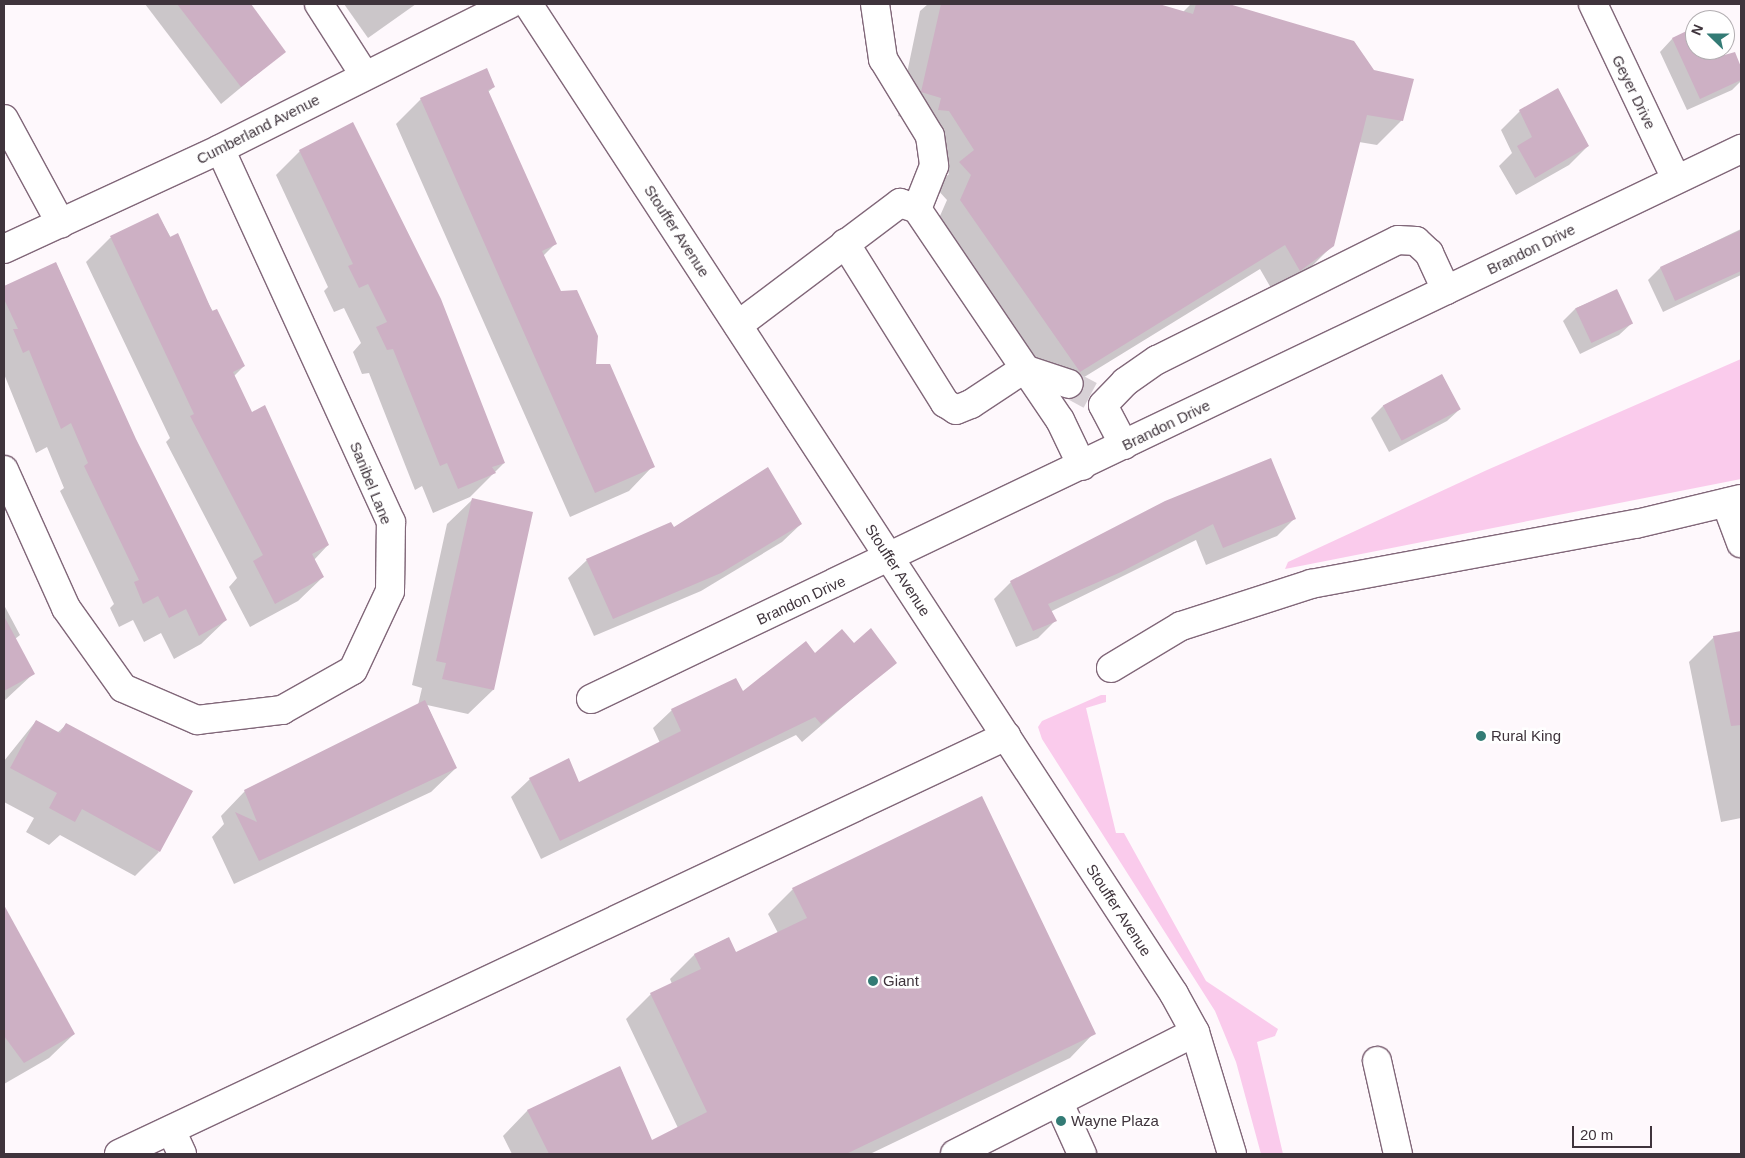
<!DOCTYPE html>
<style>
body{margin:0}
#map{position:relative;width:1745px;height:1158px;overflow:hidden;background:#fef8fc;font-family:Helvetica,sans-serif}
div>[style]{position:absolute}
.green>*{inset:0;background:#facbec}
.shadow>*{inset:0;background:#0003}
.building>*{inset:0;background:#cdb0c4;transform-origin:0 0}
.minor-tunnel>*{height:28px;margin-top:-14px;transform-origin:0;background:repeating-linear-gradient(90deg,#d8d1d6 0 28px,transparent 0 42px)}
.roads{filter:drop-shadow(1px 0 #816779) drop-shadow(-1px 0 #816779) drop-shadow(0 1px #816779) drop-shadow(0 -1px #816779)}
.minor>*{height:28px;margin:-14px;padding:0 14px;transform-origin:14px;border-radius:14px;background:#fff}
.dots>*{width:14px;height:14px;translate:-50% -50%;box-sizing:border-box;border:2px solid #fff;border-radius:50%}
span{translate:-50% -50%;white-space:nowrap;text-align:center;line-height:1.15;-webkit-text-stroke:5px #fff;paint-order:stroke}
.street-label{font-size:15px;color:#3f343c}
.poi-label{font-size:15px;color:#3f343c}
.left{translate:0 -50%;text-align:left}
.frame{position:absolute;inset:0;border:5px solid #3f343c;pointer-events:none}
.north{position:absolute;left:1685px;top:10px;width:50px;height:50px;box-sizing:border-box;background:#fff;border:1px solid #b2aeb1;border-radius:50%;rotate:292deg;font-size:14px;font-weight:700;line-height:20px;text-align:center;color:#3f343c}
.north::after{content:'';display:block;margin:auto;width:18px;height:22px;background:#337b75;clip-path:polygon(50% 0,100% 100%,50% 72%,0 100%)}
.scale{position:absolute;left:1572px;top:1126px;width:80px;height:22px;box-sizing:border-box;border:2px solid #3f343c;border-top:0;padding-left:6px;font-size:15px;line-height:18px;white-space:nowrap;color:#3f343c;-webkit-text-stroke:4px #fff;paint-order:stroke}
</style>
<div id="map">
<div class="green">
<div style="clip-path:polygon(1741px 359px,1741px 479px,1285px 569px,1288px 562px,1487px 470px)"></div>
<div style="clip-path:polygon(1101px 695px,1106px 695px,1106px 702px,1086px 708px,1116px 833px,1124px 833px,1206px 981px,1278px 1029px,1275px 1036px,1257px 1042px,1283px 1154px,1261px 1154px,1236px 1062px,1215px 1011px,1042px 739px,1038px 727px,1042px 721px)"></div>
</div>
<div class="shadow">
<div style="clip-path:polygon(145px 4px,249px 4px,284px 52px,221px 104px)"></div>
<div style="clip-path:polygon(344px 4px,416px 4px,368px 38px)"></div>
<div style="clip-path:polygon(928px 4px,1155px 4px,1183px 12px,1191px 4px,1224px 4px,1353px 42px,1402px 120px,1377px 145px,1359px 142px,1333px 245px,1308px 270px,1275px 295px,1260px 269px,1055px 395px,936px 225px,947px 200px,935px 187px,949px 174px,918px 122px,898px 116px,920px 11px)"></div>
<div style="clip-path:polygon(1695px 29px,1695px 50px,1717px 50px,1721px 58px,1734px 53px,1741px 81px,1732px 90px,1687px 110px,1660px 52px,1672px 39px)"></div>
<div style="clip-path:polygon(494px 87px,488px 92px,555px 244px,543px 256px,595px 365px,653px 466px,629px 491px,570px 517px,396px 124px,421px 99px)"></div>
<div style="clip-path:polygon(1520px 111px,1588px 146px,1569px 165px,1516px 195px,1499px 166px,1512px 153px,1501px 130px)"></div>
<div style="clip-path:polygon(300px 151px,504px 463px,470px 497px,433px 513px,422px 486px,415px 490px,369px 373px,362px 374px,353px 352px,361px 343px,344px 308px,334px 312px,324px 291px,328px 287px,276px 175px)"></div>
<div style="clip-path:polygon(158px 215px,244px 366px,234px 376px,251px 414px,328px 545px,314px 560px,323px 577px,298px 601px,250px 627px,229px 587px,237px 578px,166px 442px,170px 438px,86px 262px,110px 238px)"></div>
<div style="clip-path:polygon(1741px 229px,1741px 275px,1663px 312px,1648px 280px,1660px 268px)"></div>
<div style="clip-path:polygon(56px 263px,135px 440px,226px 620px,201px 644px,174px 659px,161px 633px,144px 642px,133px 620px,119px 627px,110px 608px,114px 604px,60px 491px,64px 488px,47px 447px,36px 453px,4px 374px,4px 287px)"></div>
<div style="clip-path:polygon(1617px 291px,1632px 323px,1619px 335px,1580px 354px,1563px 321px,1576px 308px)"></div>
<div style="clip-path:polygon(1442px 375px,1460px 409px,1447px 421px,1389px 452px,1371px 418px,1383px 406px)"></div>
<div style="clip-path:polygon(472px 500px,493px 690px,468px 714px,427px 705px,456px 768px,431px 792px,234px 884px,212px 837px,224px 824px,221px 816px,245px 791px,418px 705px,422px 688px,412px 685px,447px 524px)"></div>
<div style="clip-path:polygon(1166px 502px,1294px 519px,1277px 536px,1206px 565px,1196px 540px,1050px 612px,1055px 621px,1038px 638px,1016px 647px,994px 599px,1011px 582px)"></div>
<div style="clip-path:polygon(801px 524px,782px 542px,701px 591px,594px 636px,568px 578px,587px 560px,673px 529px)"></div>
<div style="clip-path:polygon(4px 605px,20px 635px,15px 639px,33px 674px,4px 701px)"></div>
<div style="clip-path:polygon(1741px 632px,1741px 818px,1721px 822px,1689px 662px,1714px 637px)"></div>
<div style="clip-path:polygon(854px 645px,895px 662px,802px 742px,796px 735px,541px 859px,511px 797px,530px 779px,578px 783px,660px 743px,653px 728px,672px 710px,742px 693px,815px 655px)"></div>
<div style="clip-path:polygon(36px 721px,57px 733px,66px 725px,159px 852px,135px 876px,60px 835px,49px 845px,26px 832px,34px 818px,4px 802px,4px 761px)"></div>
<div style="clip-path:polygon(793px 889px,1094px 1033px,1070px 1058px,870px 1154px,512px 1154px,503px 1136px,527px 1111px,620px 1067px,651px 1142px,678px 1128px,626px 1019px,651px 994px,672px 984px,670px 979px,694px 955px,728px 938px,736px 953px,778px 933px,768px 914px)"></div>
<div style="clip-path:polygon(4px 908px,74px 1034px,49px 1058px,4px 1084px)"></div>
</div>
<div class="building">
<div style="clip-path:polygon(177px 4px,251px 4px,286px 52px,241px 87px)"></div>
<div style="clip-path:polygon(941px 4px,1159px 4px,1193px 14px,1196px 4px,1229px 4px,1354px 41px,1374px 70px,1414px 79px,1403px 121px,1367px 115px,1334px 246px,1300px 271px,1285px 245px,1080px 372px,960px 200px,971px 175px,959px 162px,974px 150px,949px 111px,938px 110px,941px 98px,921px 92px)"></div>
<div style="clip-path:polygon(1695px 27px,1695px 50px,1719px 50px,1721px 56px,1735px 52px,1741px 67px,1741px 80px,1700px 99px,1672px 38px)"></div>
<div style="clip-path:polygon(487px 68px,495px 87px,488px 90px,557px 244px,542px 251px,561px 291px,577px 290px,598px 336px,596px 364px,610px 364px,655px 467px,595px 493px,420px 98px)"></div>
<div style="clip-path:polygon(1558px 88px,1589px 146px,1535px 178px,1517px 146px,1532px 137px,1519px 110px)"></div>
<div style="clip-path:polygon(353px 122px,441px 299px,505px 463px,492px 467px,496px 473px,458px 489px,447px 463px,440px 466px,393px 349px,387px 350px,376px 327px,387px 322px,368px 284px,359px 288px,348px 266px,353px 264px,299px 150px)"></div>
<div style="clip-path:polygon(158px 213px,170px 237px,178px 233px,212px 311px,217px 309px,245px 366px,233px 372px,252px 412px,265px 405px,329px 545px,312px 554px,324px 577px,275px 604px,253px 561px,263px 555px,190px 416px,194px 414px,110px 236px)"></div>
<div style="clip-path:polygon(1741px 230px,1741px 271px,1675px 301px,1660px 267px)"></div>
<div style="clip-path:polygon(56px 262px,136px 439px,227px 620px,199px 636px,186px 609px,169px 618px,158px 596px,143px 604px,134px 582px,139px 580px,84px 466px,88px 463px,71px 423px,61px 429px,29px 350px,23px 353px,13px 329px,18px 329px,4px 299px,4px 286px)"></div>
<div style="left:1617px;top:289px;width:38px;height:46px;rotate:65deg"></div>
<div style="left:1442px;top:374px;width:40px;height:67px;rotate:62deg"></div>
<div style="clip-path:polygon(1271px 458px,1296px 519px,1223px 548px,1213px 524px,1121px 572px,1048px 604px,1057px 621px,1033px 631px,1010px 581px,1165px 501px)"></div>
<div style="clip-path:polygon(768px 467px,802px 524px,721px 573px,613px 619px,586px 559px,671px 522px,674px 527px)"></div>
<div style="clip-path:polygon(472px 498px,533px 512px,494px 690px,442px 679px,446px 663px,436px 661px)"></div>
<div style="clip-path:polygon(4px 616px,35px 674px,4px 691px)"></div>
<div style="clip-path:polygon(871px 628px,897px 663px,821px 724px,815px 717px,560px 841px,529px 778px,569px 758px,579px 782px,681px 731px,671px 709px,736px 678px,743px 691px,806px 641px,815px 653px,842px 629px,854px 643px)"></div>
<div style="clip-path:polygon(1741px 631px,1741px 725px,1731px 726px,1713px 636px)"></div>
<div style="clip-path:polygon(425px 700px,457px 768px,259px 861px,235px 812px,257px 822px,244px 790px)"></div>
<div style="clip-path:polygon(36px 720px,60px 733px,66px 723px,193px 791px,160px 852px,82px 809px,75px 822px,49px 808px,57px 793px,10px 768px)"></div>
<div style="clip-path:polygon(982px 796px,1096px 1034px,846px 1154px,549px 1154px,527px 1110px,620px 1066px,652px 1140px,707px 1112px,650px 993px,701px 969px,694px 954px,729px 937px,736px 952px,807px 918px,792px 888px)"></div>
<div style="clip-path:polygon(4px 905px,75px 1034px,24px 1063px,4px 1036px)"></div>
</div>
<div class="minor-tunnel">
<div style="left:1069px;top:384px;width:24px;rotate:28deg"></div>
</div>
<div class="roads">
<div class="minor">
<div style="left:319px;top:4px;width:85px;rotate:57.4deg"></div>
<div style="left:528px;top:4px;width:1182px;rotate:56.87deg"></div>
<div style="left:1174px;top:994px;width:43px;rotate:61.1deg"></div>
<div style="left:1195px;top:1032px;width:127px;rotate:73.1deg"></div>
<div style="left:875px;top:4px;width:56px;rotate:81.7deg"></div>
<div style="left:883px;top:59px;width:90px;rotate:58.6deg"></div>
<div style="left:930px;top:136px;width:30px;rotate:82deg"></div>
<div style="left:934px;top:166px;width:46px;rotate:111.6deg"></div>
<div style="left:1593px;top:4px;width:194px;rotate:64.6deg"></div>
<div style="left:4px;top:119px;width:119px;rotate:61.5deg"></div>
<div style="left:845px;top:243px;width:189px;rotate:58deg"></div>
<div style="left:945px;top:403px;width:13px;rotate:32deg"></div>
<div style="left:956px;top:410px;width:16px;rotate:-22deg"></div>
<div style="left:971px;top:404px;width:64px;rotate:-33.4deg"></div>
<div style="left:1024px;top:369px;width:47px;rotate:18.4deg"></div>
<div style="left:4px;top:249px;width:238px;rotate:-24.8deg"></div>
<div style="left:220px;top:149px;width:324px;rotate:-26.6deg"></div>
<div style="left:738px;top:325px;width:203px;rotate:-37deg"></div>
<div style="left:900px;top:203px;width:18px;rotate:19deg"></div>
<div style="left:917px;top:209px;width:255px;rotate:55.9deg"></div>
<div style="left:1060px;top:420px;width:51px;rotate:64.4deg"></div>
<div style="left:1124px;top:445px;width:45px;rotate:-117.7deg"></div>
<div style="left:1103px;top:405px;width:32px;rotate:-46deg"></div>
<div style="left:1125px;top:382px;width:39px;rotate:-35deg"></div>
<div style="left:1157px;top:360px;width:269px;rotate:-26.5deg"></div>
<div style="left:1398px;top:240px;width:18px;rotate:3deg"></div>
<div style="left:1416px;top:241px;width:18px;rotate:43deg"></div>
<div style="left:1429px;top:253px;width:41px;rotate:65.3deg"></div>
<div style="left:4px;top:470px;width:151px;rotate:65.8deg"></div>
<div style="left:66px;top:608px;width:98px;rotate:54.5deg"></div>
<div style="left:123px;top:688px;width:81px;rotate:23.4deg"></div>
<div style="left:197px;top:720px;width:86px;rotate:-6.7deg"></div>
<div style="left:282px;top:710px;width:81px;rotate:-29.4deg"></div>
<div style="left:353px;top:670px;width:87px;rotate:-64.9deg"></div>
<div style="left:390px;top:591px;width:69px;rotate:-89.2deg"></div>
<div style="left:391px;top:522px;width:410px;rotate:-114.6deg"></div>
<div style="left:1726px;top:503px;width:43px;rotate:69.4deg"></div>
<div style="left:1111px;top:668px;width:82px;rotate:-31deg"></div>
<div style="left:1181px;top:626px;width:137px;rotate:-17.9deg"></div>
<div style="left:1311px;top:584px;width:330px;rotate:-10.5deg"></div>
<div style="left:1636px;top:524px;width:108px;rotate:-13.4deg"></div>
<div style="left:591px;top:699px;width:1275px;rotate:-25.56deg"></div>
<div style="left:1377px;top:1061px;width:95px;rotate:77.3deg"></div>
<div style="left:1059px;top:1103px;width:56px;rotate:65.7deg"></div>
<div style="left:171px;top:1130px;width:26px;rotate:65deg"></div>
<div style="left:119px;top:1154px;width:981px;rotate:-25.23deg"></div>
<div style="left:955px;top:1154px;width:269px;rotate:-26.9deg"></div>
</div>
</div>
<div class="dots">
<div style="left:1481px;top:736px;background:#337b75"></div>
<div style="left:873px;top:981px;background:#337b75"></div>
<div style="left:1061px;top:1121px;background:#337b75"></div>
</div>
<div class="street-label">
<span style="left:1634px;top:92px;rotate:64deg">Geyer Drive</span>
<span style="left:258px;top:129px;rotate:-27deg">Cumberland Avenue</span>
<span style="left:677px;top:231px;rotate:57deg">Stouffer Avenue</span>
<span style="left:1531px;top:249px;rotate:-26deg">Brandon Drive</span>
<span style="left:1166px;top:425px;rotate:-26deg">Brandon Drive</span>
<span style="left:371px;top:483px;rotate:68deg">Sanibel Lane</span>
<span style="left:898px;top:570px;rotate:57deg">Stouffer Avenue</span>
<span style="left:801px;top:600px;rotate:-25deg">Brandon Drive</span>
<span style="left:1119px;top:910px;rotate:57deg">Stouffer Avenue</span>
</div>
<div class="poi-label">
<span class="left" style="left:1491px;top:736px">Rural King</span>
<span class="left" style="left:883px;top:981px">Giant</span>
<span class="left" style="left:1071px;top:1121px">Wayne Plaza</span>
</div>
<div class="frame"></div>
<div class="north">N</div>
<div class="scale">20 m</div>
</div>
